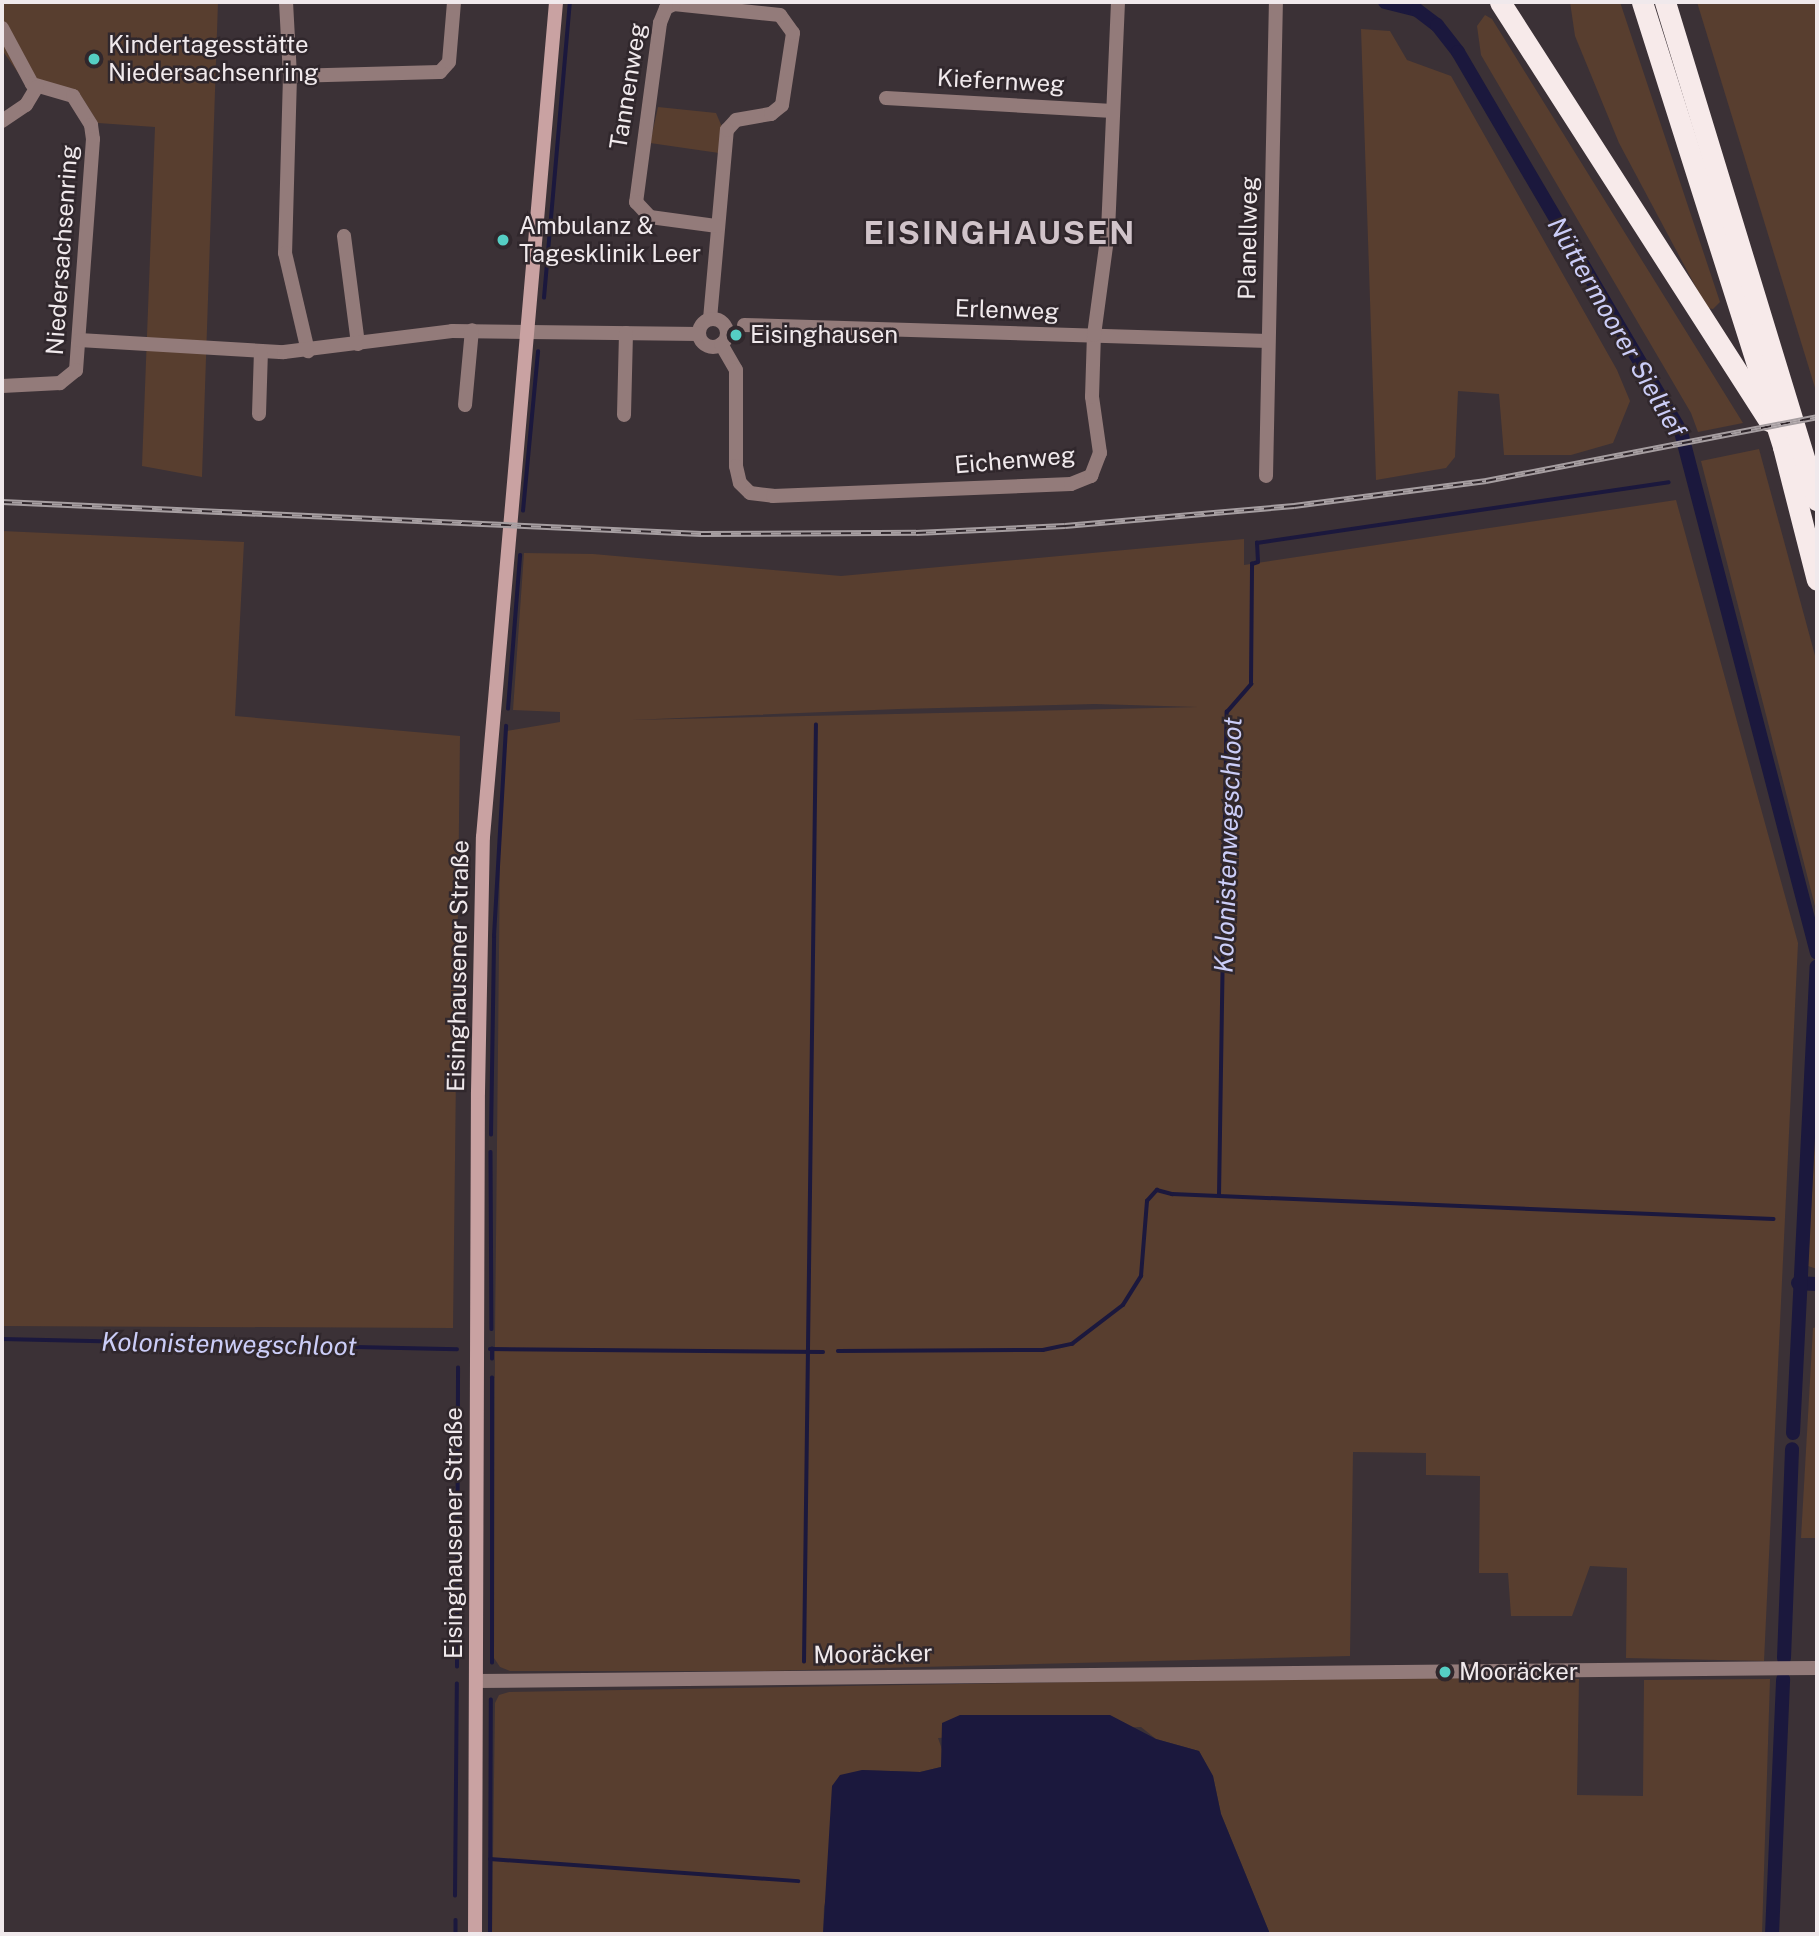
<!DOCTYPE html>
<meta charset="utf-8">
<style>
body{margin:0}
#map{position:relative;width:1819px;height:1936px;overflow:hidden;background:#3b3136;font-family:"Public Sans",sans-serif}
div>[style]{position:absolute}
.green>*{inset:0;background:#583e2f}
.water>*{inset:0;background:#1b183d}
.stream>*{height:3.5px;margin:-1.75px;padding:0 1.75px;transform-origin:1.75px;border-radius:1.75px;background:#1b183d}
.canal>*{height:14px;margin:-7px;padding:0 7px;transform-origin:7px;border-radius:7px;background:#1b183d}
.street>*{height:14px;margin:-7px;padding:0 7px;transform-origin:7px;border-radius:7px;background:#937b7a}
.street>.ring{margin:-7px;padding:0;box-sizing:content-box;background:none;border:14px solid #937b7a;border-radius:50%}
.secondary>*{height:14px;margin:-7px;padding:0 7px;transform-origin:7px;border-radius:7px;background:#c9a2a2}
.highway>*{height:21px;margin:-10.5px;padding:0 10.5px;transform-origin:10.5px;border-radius:10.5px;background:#f7eaea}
.rail>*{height:6px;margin-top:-3px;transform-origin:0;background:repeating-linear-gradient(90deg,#30272c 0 10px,#a69ea1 0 20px);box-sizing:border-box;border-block:2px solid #a69ea1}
.dots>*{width:19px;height:19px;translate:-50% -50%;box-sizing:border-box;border:4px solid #30272c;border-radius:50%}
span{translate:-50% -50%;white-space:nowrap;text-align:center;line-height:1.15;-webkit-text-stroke:5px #30272c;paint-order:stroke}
.poi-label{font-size:24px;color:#f0e9ec}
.left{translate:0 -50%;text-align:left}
.street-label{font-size:24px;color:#f0e9ec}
.water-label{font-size:26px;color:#cbcdf7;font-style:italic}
.district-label{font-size:32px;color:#d1c4ca;font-weight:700;letter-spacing:2px}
.frame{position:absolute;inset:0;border:4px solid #f0e9ec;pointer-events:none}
</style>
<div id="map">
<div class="green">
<div style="clip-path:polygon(2px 2px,218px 2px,202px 477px,142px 466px,155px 127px,98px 123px,78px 91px,24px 81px,2px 50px)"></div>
<div style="clip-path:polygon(1570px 2px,1620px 2px,1720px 302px,1713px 309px,1707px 308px,1619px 143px,1575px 36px)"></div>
<div style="clip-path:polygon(1697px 2px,1817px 2px,1817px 392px,1816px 391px)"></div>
<div style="clip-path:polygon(1485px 15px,1492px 19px,1743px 423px,1698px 432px,1691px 413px,1481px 55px,1477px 26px)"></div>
<div style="clip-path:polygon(1361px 29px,1390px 31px,1407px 60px,1451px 76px,1617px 370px,1630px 401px,1613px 443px,1571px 455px,1504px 455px,1499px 394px,1458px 391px,1455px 457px,1446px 468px,1376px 480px)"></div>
<div style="clip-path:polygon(658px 107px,716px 113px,722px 127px,719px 153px,650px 143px)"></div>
<div style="clip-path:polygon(1759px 449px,1817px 663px,1817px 914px,1701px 461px)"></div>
<div style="clip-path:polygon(evenodd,1676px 500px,1798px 943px,1764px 1661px,1626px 1658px,1627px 1568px,1590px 1566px,1572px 1616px,1511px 1616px,1508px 1573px,1479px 1573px,1480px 1476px,1426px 1475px,1426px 1453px,1353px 1452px,1350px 1656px,765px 1671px,510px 1671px,500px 1667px,494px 1658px,495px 1335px,500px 856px,507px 731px,560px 722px,560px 712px,513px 710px,524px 553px,593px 554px,841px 576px,1244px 539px,1244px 565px,1676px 500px,1095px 704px,1198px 707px,631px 720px,899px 709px,1095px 704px)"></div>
<div style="clip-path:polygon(2px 531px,244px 542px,235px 716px,460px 736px,453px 1328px,2px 1326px)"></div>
<div style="clip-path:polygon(1817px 1099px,1817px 1269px,1808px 1266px)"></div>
<div style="clip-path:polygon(1817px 1327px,1817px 1538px,1801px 1538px,1813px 1328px)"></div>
<div style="clip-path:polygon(1350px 1677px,1579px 1679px,1577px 1795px,1643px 1796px,1644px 1680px,1770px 1679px,1762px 1934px,1270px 1934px,1221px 1814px,1213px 1776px,1199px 1751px,1156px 1739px,1141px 1727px,938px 1738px,944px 1755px,941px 1767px,920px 1772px,862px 1770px,824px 1907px,823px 1934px,492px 1934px,495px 1703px,499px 1695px,509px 1692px)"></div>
</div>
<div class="water">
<div style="clip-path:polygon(960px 1715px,1110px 1715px,1156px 1739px,1199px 1751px,1213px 1776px,1221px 1814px,1270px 1934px,823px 1934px,832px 1786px,840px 1775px,862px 1770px,920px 1772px,941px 1767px,942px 1723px)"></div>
</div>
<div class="stream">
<div style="left:544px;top:298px;width:297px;rotate:-85deg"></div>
<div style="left:523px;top:511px;width:160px;rotate:-84.6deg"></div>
<div style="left:508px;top:709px;width:154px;rotate:-85.5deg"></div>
<div style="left:491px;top:1135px;width:199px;rotate:-89.1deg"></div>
<div style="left:494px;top:936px;width:210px;rotate:-86.7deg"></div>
<div style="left:491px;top:1152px;width:177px;rotate:89.7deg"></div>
<div style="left:1219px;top:1196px;width:484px;rotate:-89.1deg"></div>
<div style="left:1227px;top:712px;width:37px;rotate:-49deg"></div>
<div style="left:1251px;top:684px;width:120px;rotate:-89.5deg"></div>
<div style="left:1252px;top:564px;width:6px;rotate:-18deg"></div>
<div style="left:1258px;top:562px;width:19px;rotate:-93deg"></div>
<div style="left:1257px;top:543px;width:416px;rotate:-8.4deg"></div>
<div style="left:2px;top:1339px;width:455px;rotate:1.3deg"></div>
<div style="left:490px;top:1349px;width:333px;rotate:0.5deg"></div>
<div style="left:838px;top:1351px;width:205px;rotate:-0.3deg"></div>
<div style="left:1043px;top:1350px;width:30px;rotate:-12deg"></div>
<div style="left:1072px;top:1344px;width:64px;rotate:-37.4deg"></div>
<div style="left:1123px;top:1305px;width:34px;rotate:-58deg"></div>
<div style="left:1141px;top:1276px;width:75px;rotate:-85.4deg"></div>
<div style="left:1147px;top:1201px;width:15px;rotate:-48deg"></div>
<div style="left:1157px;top:1190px;width:16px;rotate:15deg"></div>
<div style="left:1172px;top:1194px;width:602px;rotate:2.38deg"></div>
<div style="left:492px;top:1359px;width:10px;rotate:-90deg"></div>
<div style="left:804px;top:1662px;width:937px;rotate:-89.27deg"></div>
<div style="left:492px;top:1663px;width:285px;rotate:-90deg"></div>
<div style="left:457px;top:1667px;width:299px;rotate:-89.8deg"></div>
<div style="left:490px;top:1859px;width:309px;rotate:4.1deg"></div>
<div style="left:455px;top:1896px;width:212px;rotate:-89.5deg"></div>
<div style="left:456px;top:1920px;width:14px;rotate:90deg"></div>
<div style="left:490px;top:1933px;width:233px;rotate:-89.8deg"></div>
</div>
<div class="canal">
<div style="left:1385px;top:2px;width:33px;rotate:14deg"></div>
<div style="left:1417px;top:10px;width:25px;rotate:37deg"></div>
<div style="left:1437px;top:25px;width:34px;rotate:52deg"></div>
<div style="left:1458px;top:52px;width:441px;rotate:59.6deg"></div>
<div style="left:1681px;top:432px;width:538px;rotate:75.37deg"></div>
<div style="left:1798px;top:1283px;width:17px;rotate:3deg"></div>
<div style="left:1793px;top:1433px;width:467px;rotate:-87.1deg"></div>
<div style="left:1784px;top:1658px;width:209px;rotate:-87.8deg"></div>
<div style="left:1772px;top:1934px;width:255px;rotate:-87.5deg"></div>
</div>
<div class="street">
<div style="left:286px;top:2px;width:74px;rotate:86.9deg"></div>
<div style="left:290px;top:76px;width:177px;rotate:91.6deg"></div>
<div style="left:285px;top:253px;width:101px;rotate:76.8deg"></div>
<div style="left:2px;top:28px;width:64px;rotate:61.8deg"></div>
<div style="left:32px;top:84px;width:43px;rotate:16.3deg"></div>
<div style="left:73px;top:96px;width:34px;rotate:58deg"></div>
<div style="left:91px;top:125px;width:14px;rotate:82deg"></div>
<div style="left:93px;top:139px;width:232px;rotate:94.2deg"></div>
<div style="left:76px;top:370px;width:21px;rotate:141deg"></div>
<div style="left:60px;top:383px;width:58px;rotate:177deg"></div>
<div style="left:290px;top:76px;width:150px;rotate:-1.5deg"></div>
<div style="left:440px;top:72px;width:13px;rotate:-48deg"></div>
<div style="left:449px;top:62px;width:60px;rotate:-85.2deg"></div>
<div style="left:886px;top:98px;width:227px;rotate:3.3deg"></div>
<div style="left:2px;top:121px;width:29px;rotate:-34deg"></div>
<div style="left:26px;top:105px;width:21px;rotate:-59deg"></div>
<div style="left:344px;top:236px;width:109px;rotate:82.6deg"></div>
<div style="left:710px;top:319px;width:190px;rotate:-84.9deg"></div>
<div style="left:727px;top:130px;width:13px;rotate:-48deg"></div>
<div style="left:736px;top:120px;width:36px;rotate:-10deg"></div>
<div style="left:771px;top:114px;width:14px;rotate:-39deg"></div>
<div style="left:782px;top:105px;width:73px;rotate:-81.3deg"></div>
<div style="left:793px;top:33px;width:22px;rotate:-126deg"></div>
<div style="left:780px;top:15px;width:107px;rotate:-174.1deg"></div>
<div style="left:674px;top:4px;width:9px;rotate:153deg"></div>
<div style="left:666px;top:8px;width:16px;rotate:112deg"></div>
<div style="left:660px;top:23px;width:181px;rotate:97.6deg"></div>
<div style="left:636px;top:202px;width:21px;rotate:47deg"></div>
<div style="left:650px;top:217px;width:68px;rotate:7.7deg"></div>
<div class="ring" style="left:699px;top:319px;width:14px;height:14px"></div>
<div style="left:744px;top:325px;width:524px;rotate:1.75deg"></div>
<div style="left:79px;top:340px;width:205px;rotate:3.4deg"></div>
<div style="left:284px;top:352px;width:169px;rotate:-7.1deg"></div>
<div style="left:452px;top:331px;width:247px;rotate:0.7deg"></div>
<div style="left:721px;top:344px;width:30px;rotate:60deg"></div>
<div style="left:736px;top:370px;width:96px;rotate:90deg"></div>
<div style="left:736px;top:466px;width:17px;rotate:77deg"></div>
<div style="left:740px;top:483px;width:14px;rotate:45deg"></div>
<div style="left:750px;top:493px;width:23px;rotate:7deg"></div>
<div style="left:773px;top:496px;width:298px;rotate:-2.3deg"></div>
<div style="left:1071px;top:484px;width:22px;rotate:-22deg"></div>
<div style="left:1091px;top:476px;width:25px;rotate:-69deg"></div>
<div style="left:1100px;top:453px;width:57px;rotate:-98.1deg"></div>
<div style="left:1092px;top:397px;width:62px;rotate:-88.2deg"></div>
<div style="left:1094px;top:335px;width:105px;rotate:-82.3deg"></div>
<div style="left:1108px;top:231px;width:229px;rotate:-87.5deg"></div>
<div style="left:465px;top:405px;width:75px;rotate:-84.7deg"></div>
<div style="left:259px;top:414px;width:63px;rotate:-88.2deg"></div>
<div style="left:624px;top:415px;width:82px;rotate:-88.6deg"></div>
<div style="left:1266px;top:476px;width:474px;rotate:-88.8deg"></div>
<div style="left:476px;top:1681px;width:1341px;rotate:-0.56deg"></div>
</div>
<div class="secondary">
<div style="left:475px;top:1934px;width:842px;rotate:-89.8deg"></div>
<div style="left:478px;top:1092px;width:255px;rotate:-88.9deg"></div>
<div style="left:483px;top:837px;width:838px;rotate:-85deg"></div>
</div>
<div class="highway">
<div style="left:1500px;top:2px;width:498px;rotate:57.3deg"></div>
<div style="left:1642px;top:2px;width:467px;rotate:72.4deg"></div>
<div style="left:1783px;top:447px;width:137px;rotate:75.7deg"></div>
<div style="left:1665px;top:2px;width:521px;rotate:73.03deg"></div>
</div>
<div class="rail">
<div style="left:2px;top:502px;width:700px;rotate:2.62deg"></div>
<div style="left:701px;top:534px;width:215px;rotate:-0.3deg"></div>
<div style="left:916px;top:533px;width:149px;rotate:-2.7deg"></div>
<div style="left:1065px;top:526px;width:230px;rotate:-5deg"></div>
<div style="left:1294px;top:506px;width:194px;rotate:-7.4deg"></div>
<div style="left:1486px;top:481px;width:337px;rotate:-10.9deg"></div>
</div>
<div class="dots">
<div style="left:94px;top:59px;background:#55cec4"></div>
<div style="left:503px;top:240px;background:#55cec4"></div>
<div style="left:736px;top:335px;background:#55cec4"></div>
<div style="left:1445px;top:1672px;background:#55cec4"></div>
</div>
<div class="poi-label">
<span class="left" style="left:108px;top:59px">Kindertagesstätte<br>Niedersachsenring</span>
<span class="left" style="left:519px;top:240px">Ambulanz &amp;<br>Tagesklinik Leer</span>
<span class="left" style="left:750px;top:335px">Eisinghausen</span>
<span class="left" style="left:1459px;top:1672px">Mooräcker</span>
</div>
<div class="street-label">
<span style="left:1001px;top:81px;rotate:3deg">Kiefernweg</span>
<span style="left:628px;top:86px;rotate:-81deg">Tannenweg</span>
<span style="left:1248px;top:238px;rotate:-89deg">Planellweg</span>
<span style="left:62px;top:250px;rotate:-86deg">Niedersachsenring</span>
<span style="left:1007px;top:310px;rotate:2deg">Erlenweg</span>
<span style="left:1015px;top:460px;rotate:-5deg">Eichenweg</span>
<span style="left:458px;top:966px;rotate:-89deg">Eisinghausener Straße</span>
<span style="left:454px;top:1533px;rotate:-90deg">Eisinghausener Straße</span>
<span style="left:873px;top:1654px;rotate:-1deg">Mooräcker</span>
</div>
<div class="water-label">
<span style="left:1617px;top:327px;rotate:60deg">Nüttermoorer Sieltief</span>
<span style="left:1228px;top:845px;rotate:-88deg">Kolonistenwegschloot</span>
<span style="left:229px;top:1344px;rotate:1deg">Kolonistenwegschloot</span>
</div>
<div class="district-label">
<span style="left:1000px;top:233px">EISINGHAUSEN</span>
</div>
<div class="frame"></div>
</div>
